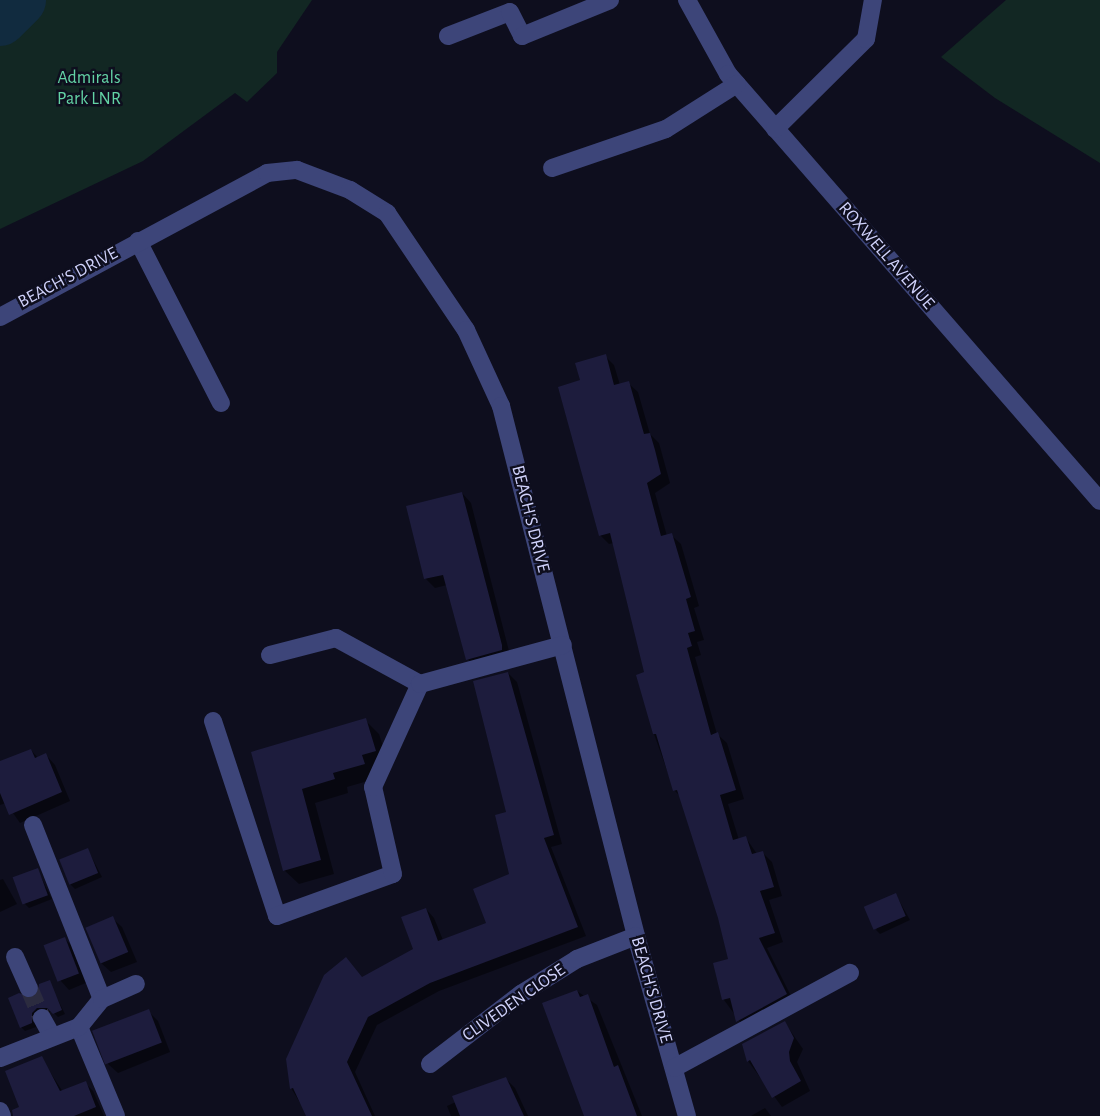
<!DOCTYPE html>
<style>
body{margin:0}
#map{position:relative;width:1100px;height:1116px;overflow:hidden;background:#0e0e1e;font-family:"Alegreya Sans",sans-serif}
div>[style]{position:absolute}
.green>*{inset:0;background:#122723}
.shadow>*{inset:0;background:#0007}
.river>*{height:54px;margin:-27px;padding:0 27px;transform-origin:27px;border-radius:27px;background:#112b3f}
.building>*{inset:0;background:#1d1c3d;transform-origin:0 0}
.minor-tunnel>*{height:18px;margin-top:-9px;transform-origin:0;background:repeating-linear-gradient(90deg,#2b2b3f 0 18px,transparent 0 27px)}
.minor>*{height:18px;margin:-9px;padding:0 9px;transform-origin:9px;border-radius:9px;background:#3d4579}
span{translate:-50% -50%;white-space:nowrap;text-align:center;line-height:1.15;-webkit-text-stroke:5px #0e0e1e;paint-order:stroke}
.park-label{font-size:18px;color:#63d3a5}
.street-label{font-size:18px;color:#d0d2fb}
</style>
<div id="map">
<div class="green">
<div style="clip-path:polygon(0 0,312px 0,277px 52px,277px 73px,247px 102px,235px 93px,143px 161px,0 229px)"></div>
<div style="clip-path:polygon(1006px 0,1100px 0,1100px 163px,995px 98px,941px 57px)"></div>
</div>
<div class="shadow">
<div style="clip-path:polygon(605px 356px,614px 365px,620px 385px,628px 383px,638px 392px,650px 434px,659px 443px,670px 483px,655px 493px,667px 536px,671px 535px,681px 544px,699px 606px,694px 608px,704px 640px,697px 642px,701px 655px,695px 657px,717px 734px,727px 743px,744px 799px,728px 804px,739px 840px,746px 838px,757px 854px,763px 853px,772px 862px,782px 896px,769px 900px,783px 942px,767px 948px,795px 1004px,746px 1030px,724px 1000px,730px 960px,719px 918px,680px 796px,674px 790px,654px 734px,646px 673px,614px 543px,609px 544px,600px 535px,582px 381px)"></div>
<div style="clip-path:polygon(462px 493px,471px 503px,511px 659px,477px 668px,468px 659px,447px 585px,435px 588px,426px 579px)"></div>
<div style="clip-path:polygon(508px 673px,517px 682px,562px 844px,551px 847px,586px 936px,439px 991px,377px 1025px,355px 1072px,375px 1116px,308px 1116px,291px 1088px,363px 978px,415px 950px,426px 909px,434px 918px,443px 940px,488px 923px,511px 875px)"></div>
<div style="clip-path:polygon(365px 720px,379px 734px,389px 765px,378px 778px,347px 787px,348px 793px,315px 803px,334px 874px,299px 884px,284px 870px,253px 753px)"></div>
<div style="clip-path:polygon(31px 750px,38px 758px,46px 755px,55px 765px,70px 801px,20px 823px,6px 803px,0 805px,0 763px)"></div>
<div style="clip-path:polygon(88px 850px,102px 877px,75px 889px,70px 884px)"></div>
<div style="clip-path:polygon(37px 869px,52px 899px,29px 908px,25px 904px)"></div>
<div style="clip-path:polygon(3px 879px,17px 904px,0 912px,0 880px)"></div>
<div style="clip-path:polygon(896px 895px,910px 920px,880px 934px,876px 930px)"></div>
<div style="clip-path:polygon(112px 918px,122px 927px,137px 962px,111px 972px,101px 963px)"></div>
<div style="clip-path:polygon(65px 939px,74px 948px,88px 982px,69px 990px,60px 980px)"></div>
<div style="clip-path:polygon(49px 982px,65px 1014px,58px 1017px,53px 1012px,42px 1012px,36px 1017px,36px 1027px,25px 1031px,21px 1027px,33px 1000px)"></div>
<div style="clip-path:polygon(577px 991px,597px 1005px,642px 1116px,586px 1116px)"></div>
<div style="clip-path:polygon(148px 1011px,158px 1021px,170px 1052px,118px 1073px,108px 1064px)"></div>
<div style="clip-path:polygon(785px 1023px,803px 1049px,797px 1062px,810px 1091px,782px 1107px,748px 1061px)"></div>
<div style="clip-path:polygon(41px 1058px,63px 1092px,85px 1083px,93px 1091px,104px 1116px,25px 1116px)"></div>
<div style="clip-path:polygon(506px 1079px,515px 1088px,528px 1116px,451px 1116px,447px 1106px)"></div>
<div style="clip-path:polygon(765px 1108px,771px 1116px,751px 1116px)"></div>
</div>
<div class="river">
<div style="left:0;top:19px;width:27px;rotate:-45deg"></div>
</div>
<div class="building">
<div style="clip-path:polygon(606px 354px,614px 385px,629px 381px,644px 434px,650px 433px,655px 450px,661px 474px,647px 483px,661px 536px,672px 533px,691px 597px,686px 599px,695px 631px,688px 633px,692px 646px,687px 648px,711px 735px,718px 732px,736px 790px,720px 795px,733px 840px,746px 836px,752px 854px,763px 851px,774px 887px,760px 891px,775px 933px,759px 938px,787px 994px,736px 1022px,730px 998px,722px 1000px,713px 963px,728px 959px,718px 918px,677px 790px,673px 791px,656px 734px,653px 734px,636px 675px,644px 672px,610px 533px,599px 536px,558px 387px,580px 380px,575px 363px)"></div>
<div style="clip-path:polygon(462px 492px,502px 645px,502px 650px,466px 660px,443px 575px,424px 579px,406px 506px)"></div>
<div style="clip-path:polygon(508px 672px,554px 835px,544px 838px,578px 927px,430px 983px,368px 1017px,347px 1062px,372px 1116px,306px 1116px,293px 1088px,290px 1089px,286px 1059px,324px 975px,346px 957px,362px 977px,413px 949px,401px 917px,426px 908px,438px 941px,486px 923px,473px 889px,509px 874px,495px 815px,506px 812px,473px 681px)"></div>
<div style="clip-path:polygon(366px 718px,376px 751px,362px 755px,365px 764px,333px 773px,335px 779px,302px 789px,321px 860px,283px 871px,251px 752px)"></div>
<div style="clip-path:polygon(31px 749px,35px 758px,46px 753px,62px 792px,9px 815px,0 793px,0 761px)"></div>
<div style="left:88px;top:848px;width:27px;height:31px;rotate:68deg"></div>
<div style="left:38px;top:868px;width:29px;height:27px;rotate:70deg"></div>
<div style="left:896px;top:893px;width:25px;height:35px;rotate:67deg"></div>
<div style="left:113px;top:916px;width:39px;height:30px;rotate:67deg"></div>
<div style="left:65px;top:937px;width:39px;height:23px;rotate:69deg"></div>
<div style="clip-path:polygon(50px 980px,62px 1010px,53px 1014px,47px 1008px,37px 1008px,32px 1013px,32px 1023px,20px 1028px,8px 998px,19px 993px,33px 998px,38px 994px,39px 984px)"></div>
<div style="clip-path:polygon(577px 990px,580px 997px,588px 994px,614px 1067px,618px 1065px,637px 1116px,584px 1116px,542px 1003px)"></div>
<div style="left:149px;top:1009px;width:36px;height:61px;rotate:69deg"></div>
<div style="clip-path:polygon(785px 1021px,794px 1038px,789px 1052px,790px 1061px,801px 1081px,772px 1098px,750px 1060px,747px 1062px,742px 1044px)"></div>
<div style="clip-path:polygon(42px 1056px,60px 1091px,86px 1081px,96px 1107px,74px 1116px,13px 1116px,12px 1110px,19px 1107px,5px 1071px)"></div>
<div style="clip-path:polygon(506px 1077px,524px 1116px,460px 1116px,452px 1096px)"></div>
</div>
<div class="minor-tunnel">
<div style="left:29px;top:988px;width:33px;rotate:67deg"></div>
</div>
<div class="minor">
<div style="left:687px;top:0;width:85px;rotate:61deg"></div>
<div style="left:728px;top:74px;width:566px;rotate:48.94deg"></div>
<div style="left:448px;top:36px;width:66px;rotate:-21.2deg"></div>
<div style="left:510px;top:12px;width:27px;rotate:63deg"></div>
<div style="left:522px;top:36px;width:95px;rotate:-22.2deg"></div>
<div style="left:775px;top:129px;width:128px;rotate:-44.7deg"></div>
<div style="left:866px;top:39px;width:40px;rotate:-80deg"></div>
<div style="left:552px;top:168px;width:120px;rotate:-18.9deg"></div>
<div style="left:666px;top:129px;width:84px;rotate:-32.4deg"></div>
<div style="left:138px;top:241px;width:182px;rotate:62.9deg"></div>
<div style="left:0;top:317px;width:303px;rotate:-28.3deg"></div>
<div style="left:267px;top:173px;width:30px;rotate:-6deg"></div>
<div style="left:297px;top:170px;width:57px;rotate:20.7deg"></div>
<div style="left:350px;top:190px;width:44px;rotate:31.9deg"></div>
<div style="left:387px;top:213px;width:141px;rotate:56deg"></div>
<div style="left:466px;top:330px;width:84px;rotate:65.3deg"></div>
<div style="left:501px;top:406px;width:547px;rotate:75.71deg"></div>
<div style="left:636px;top:936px;width:187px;rotate:74.2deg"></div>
<div style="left:270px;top:655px;width:68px;rotate:-14.4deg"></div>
<div style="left:336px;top:638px;width:96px;rotate:28.7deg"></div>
<div style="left:213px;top:721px;width:205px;rotate:71.8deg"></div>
<div style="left:277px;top:916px;width:123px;rotate:-19.9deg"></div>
<div style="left:393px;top:874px;width:89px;rotate:-102.9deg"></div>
<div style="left:373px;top:787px;width:113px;rotate:-65.5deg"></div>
<div style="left:420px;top:684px;width:148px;rotate:-15.3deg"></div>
<div style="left:33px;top:825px;width:187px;rotate:68.4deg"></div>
<div style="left:15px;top:957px;width:34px;rotate:66deg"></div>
<div style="left:42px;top:1018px;width:21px;rotate:61deg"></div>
<div style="left:79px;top:1027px;width:96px;rotate:67.4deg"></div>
<div style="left:0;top:1058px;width:85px;rotate:-21.4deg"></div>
<div style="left:79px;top:1027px;width:36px;rotate:-51deg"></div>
<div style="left:102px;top:999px;width:37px;rotate:-24deg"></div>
<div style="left:430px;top:1064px;width:115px;rotate:-37.6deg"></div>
<div style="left:521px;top:994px;width:66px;rotate:-32deg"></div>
<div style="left:577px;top:959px;width:63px;rotate:-21.3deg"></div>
<div style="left:674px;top:1068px;width:200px;rotate:-28.4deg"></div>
<div style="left:0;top:1111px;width:5px;rotate:68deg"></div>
</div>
<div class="park-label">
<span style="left:89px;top:89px">Admirals<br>Park LNR</span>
</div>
<div class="street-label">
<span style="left:886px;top:256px;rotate:49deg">ROXWELL AVENUE</span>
<span style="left:68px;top:278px;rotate:-28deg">BEACH'S DRIVE</span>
<span style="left:530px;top:519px;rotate:76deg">BEACH'S DRIVE</span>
<span style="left:651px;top:990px;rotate:74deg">BEACH'S DRIVE</span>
<span style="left:514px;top:1003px;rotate:-35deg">CLIVEDEN CLOSE</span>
</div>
</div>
